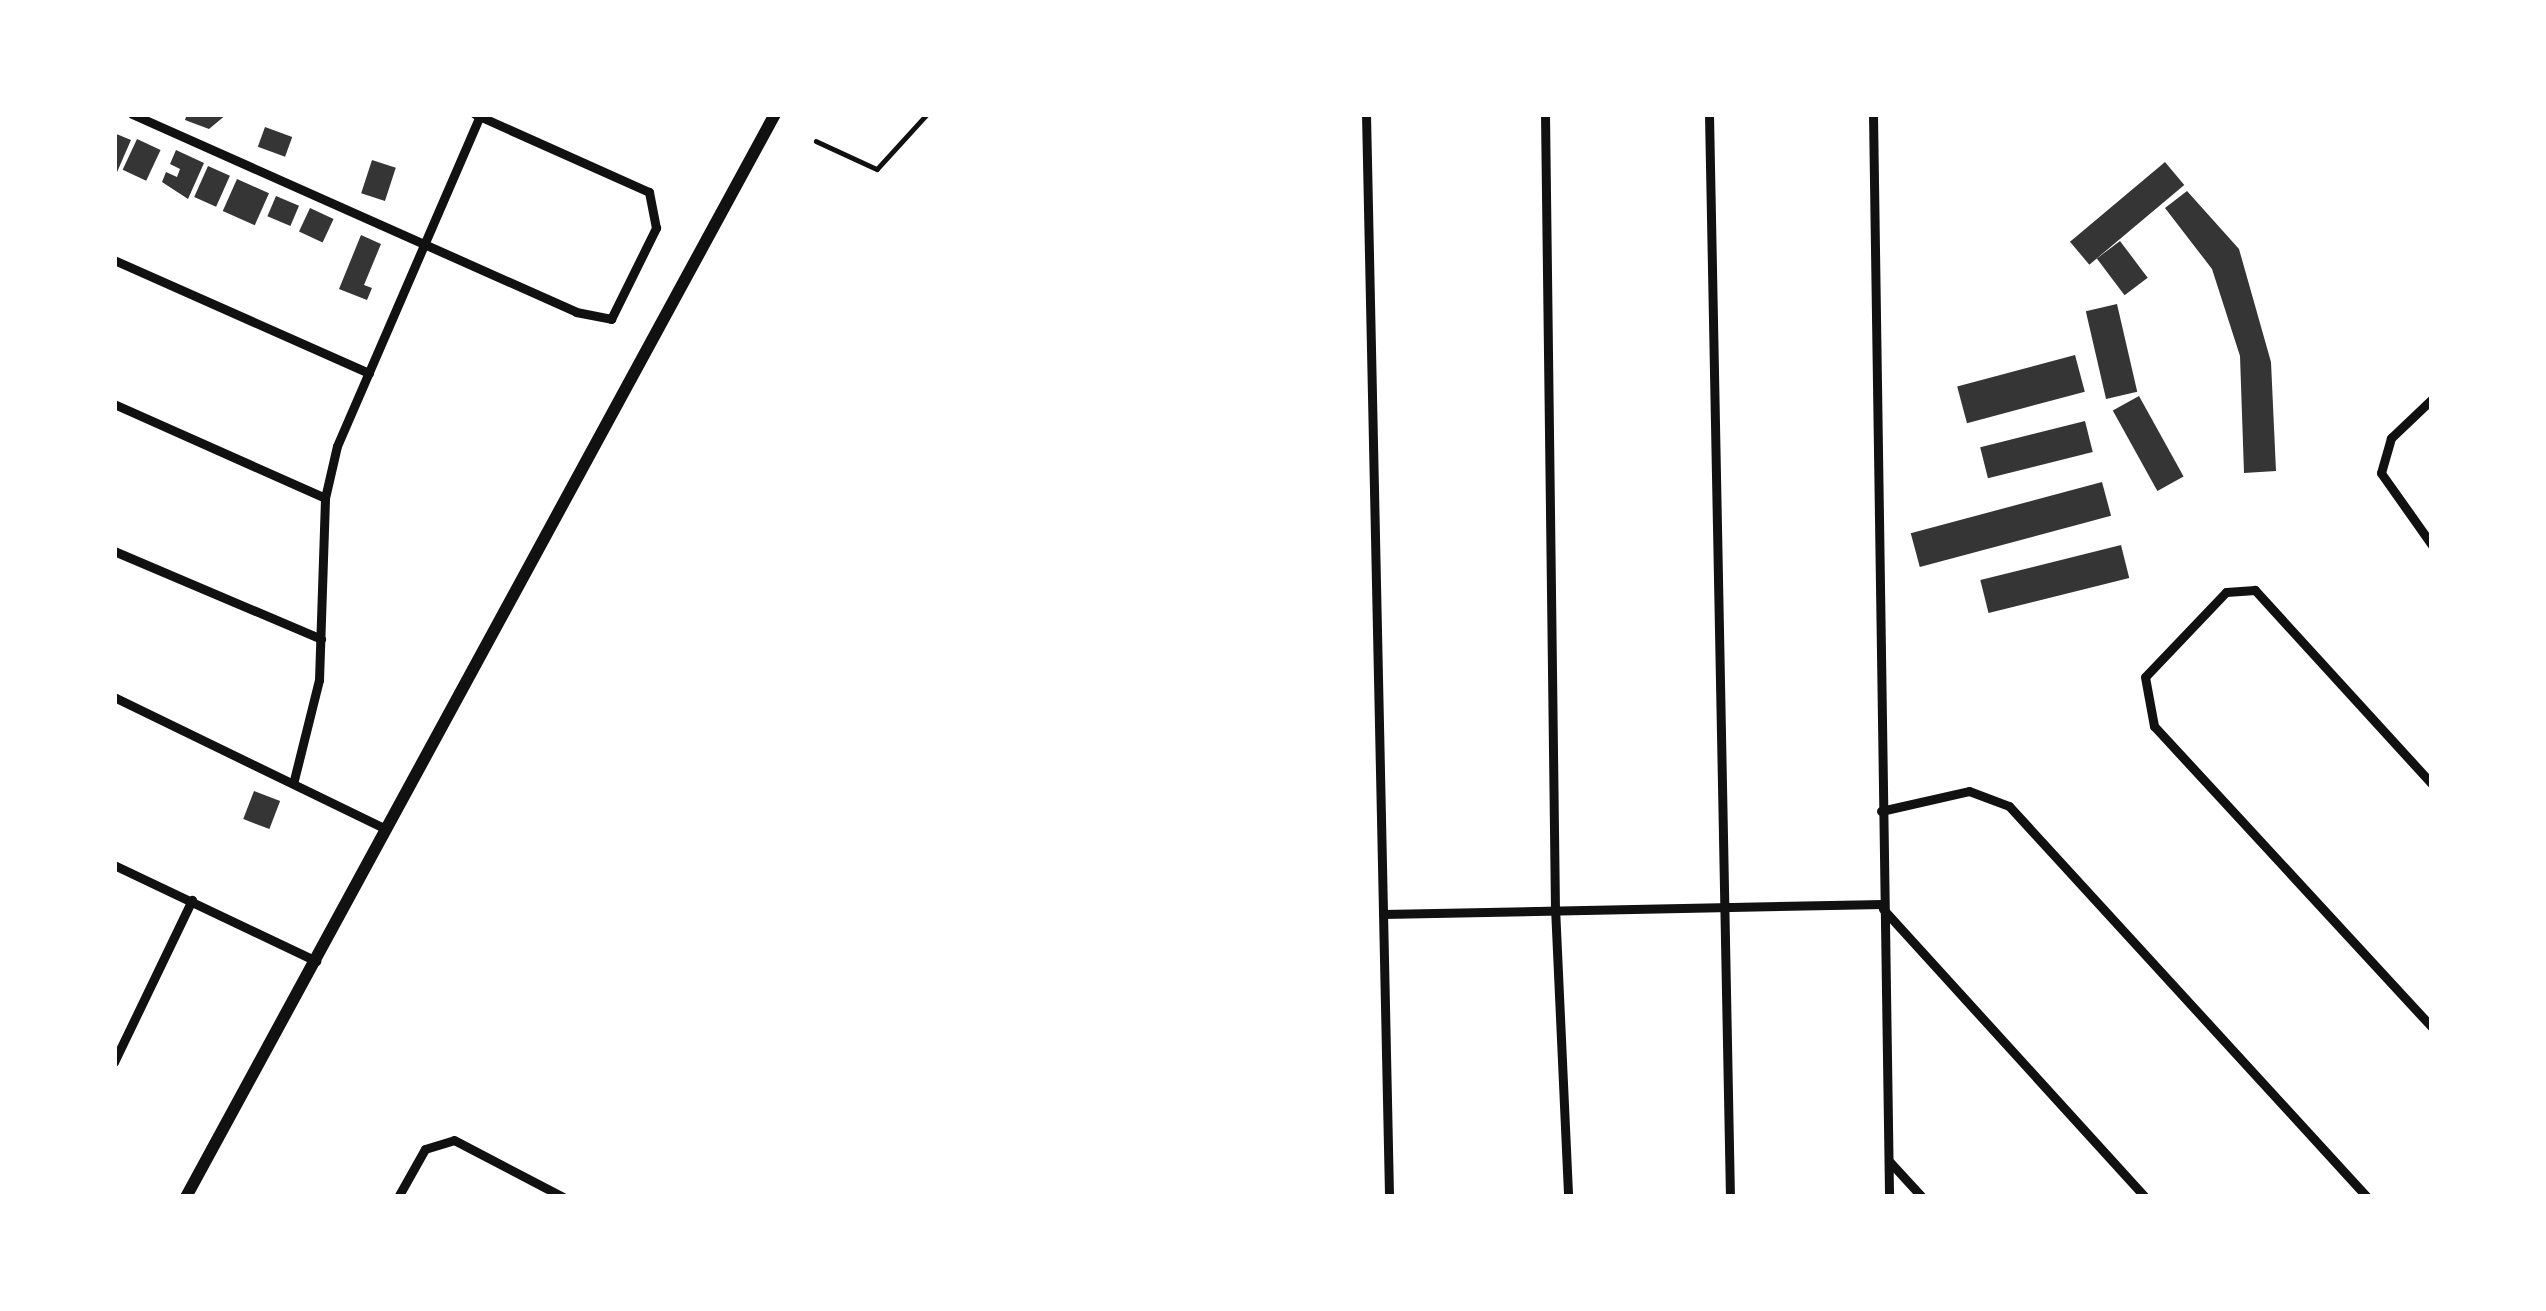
<!DOCTYPE html>
<style>
body{margin:0}
#map{position:relative;width:2546px;height:1311px;overflow:hidden;background:#fff;font-family:"Titillium Web",sans-serif}
div>[style]{position:absolute}
.building>*{inset:0;background:#353535;transform-origin:0 0}
.service>*{height:4.5px;margin:-2.25px;padding:0 2.25px;transform-origin:2.25px;border-radius:2.25px;background:#111}
.minor>*{height:9px;margin:-4.5px;padding:0 4.5px;transform-origin:4.5px;border-radius:4.5px;background:#111}
.tertiary>*{height:12px;margin:-6px;padding:0 6px;transform-origin:6px;border-radius:6px;background:#111}
span{translate:-50% -50%;white-space:nowrap;text-align:center;line-height:1.15;-webkit-text-stroke:9px #fff;paint-order:stroke}
.frame{position:absolute;inset:0;border:117px solid #fff;pointer-events:none}
</style>
<div id="map">
<div class="building">
<div style="clip-path:polygon(187px 114px,227px 114px,209px 129px,185px 120px)"></div>
<div style="left:265px;top:127px;width:29px;height:21px;rotate:20deg"></div>
<div style="clip-path:polygon(114px 133px,131px 140px,114px 179px)"></div>
<div style="left:137px;top:139px;width:26px;height:34px;rotate:25deg"></div>
<div style="clip-path:polygon(176px 150px,204px 163px,188px 199px,162px 182px,166px 172px,177px 177px,180px 169px,170px 164px)"></div>
<div style="left:372px;top:160px;width:25px;height:35px;rotate:18deg"></div>
<div style="left:2165px;top:162px;width:30px;height:124px;rotate:50deg"></div>
<div style="left:208px;top:166px;width:24px;height:34px;rotate:24deg"></div>
<div style="left:237px;top:179px;width:35px;height:35px;rotate:24deg"></div>
<div style="clip-path:polygon(2187px 191px,2239px 249px,2271px 362px,2276px 471px,2244px 473px,2240px 356px,2212px 269px,2165px 208px)"></div>
<div style="left:276px;top:196px;width:25px;height:22px;rotate:23deg"></div>
<div style="left:310px;top:208px;width:26px;height:26px;rotate:25deg"></div>
<div style="clip-path:polygon(361px 235px,381px 244px,364px 285px,372px 288px,367px 300px,339px 289px)"></div>
<div style="left:2120px;top:241px;width:46px;height:29px;rotate:53deg"></div>
<div style="left:2117px;top:304px;width:90px;height:32px;rotate:77deg"></div>
<div style="left:2075px;top:355px;width:38px;height:122px;rotate:75deg"></div>
<div style="left:2139px;top:396px;width:92px;height:30px;rotate:61deg"></div>
<div style="left:2085px;top:421px;width:32px;height:108px;rotate:76deg"></div>
<div style="left:2102px;top:482px;width:35px;height:198px;rotate:75deg"></div>
<div style="left:2121px;top:545px;width:34px;height:145px;rotate:76deg"></div>
<div style="left:254px;top:791px;width:28px;height:30px;rotate:21deg"></div>
</div>
<div class="service">
<div style="left:816px;top:141px;width:67px;rotate:24.7deg"></div>
<div style="left:877px;top:169px;width:74px;rotate:-47.7deg"></div>
</div>
<div class="minor">
<div style="left:132px;top:114px;width:486px;rotate:24deg"></div>
<div style="left:576px;top:312px;width:36px;rotate:11deg"></div>
<div style="left:611px;top:319px;width:102px;rotate:-63.7deg"></div>
<div style="left:656px;top:228px;width:37px;rotate:-101deg"></div>
<div style="left:649px;top:192px;width:191px;rotate:-155.9deg"></div>
<div style="left:1366px;top:114px;width:1083px;rotate:88.78deg"></div>
<div style="left:1545px;top:114px;width:793px;rotate:89.28deg"></div>
<div style="left:1555px;top:907px;width:290px;rotate:87.4deg"></div>
<div style="left:1709px;top:114px;width:1083px;rotate:88.89deg"></div>
<div style="left:1873px;top:114px;width:1083px;rotate:89.15deg"></div>
<div style="left:114px;top:260px;width:279px;rotate:23.9deg"></div>
<div style="left:2432px;top:399px;width:57px;rotate:136.4deg"></div>
<div style="left:2391px;top:438px;width:36px;rotate:106deg"></div>
<div style="left:2381px;top:473px;width:88px;rotate:54.7deg"></div>
<div style="left:114px;top:404px;width:231px;rotate:24deg"></div>
<div style="left:114px;top:551px;width:225px;rotate:23deg"></div>
<div style="left:114px;top:697px;width:300px;rotate:25.9deg"></div>
<div style="left:294px;top:780px;width:103px;rotate:-76deg"></div>
<div style="left:319px;top:680px;width:182px;rotate:-88.1deg"></div>
<div style="left:325px;top:498px;width:53px;rotate:-77deg"></div>
<div style="left:337px;top:446px;width:362px;rotate:-66.6deg"></div>
<div style="left:2432px;top:784px;width:263px;rotate:-132.4deg"></div>
<div style="left:2255px;top:590px;width:29px;rotate:176deg"></div>
<div style="left:2226px;top:592px;width:117px;rotate:133.6deg"></div>
<div style="left:2145px;top:677px;width:50px;rotate:79.6deg"></div>
<div style="left:2154px;top:726px;width:410px;rotate:47.3deg"></div>
<div style="left:1881px;top:811px;width:90px;rotate:-12.8deg"></div>
<div style="left:1969px;top:791px;width:43px;rotate:20.6deg"></div>
<div style="left:2009px;top:806px;width:530px;rotate:47.52deg"></div>
<div style="left:114px;top:865px;width:224px;rotate:25.4deg"></div>
<div style="left:1883px;top:909px;width:389px;rotate:47.7deg"></div>
<div style="left:1383px;top:914px;width:500px;rotate:-1.15deg"></div>
<div style="left:114px;top:1062px;width:180px;rotate:-64.3deg"></div>
<div style="left:1889px;top:1161px;width:49px;rotate:47.5deg"></div>
<div style="left:398px;top:1197px;width:55px;rotate:-60.6deg"></div>
<div style="left:425px;top:1149px;width:30px;rotate:-17deg"></div>
<div style="left:454px;top:1140px;width:123px;rotate:27.6deg"></div>
</div>
<div class="tertiary">
<div style="left:186px;top:1197px;width:1233px;rotate:-61.46deg"></div>
</div>
<div class="frame"></div>
</div>
